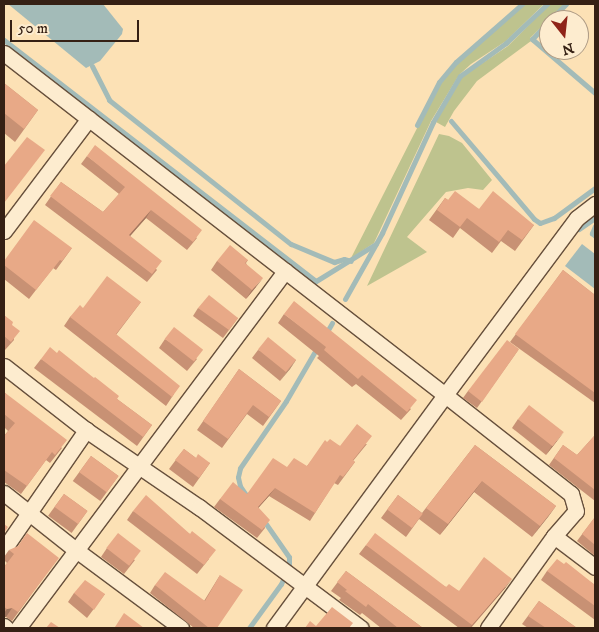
<!DOCTYPE html>
<style>
body{margin:0}
#map{position:relative;width:599px;height:632px;overflow:hidden;background:#fce1b5;font-family:"IM FELL DW Pica",serif}
div>[style]{position:absolute}
.green>*{inset:0;background:#bec38e}
.water>*{inset:0;background:#a3bbb8}
.stream>*{height:5px;margin:-2.5px;padding:0 2.5px;transform-origin:2.5px;border-radius:2.5px;background:#a3bbb8}
.roads{filter:drop-shadow(1px 0 #67503c) drop-shadow(-1px 0 #67503c) drop-shadow(0 1px #67503c) drop-shadow(0 -1px #67503c)}
.street>*{height:15px;margin:-7.5px;padding:0 7.5px;transform-origin:7.5px;border-radius:7.5px;background:#fdeccf}
.wall>*{inset:0;background:#c89174;transform-origin:0 0}
.shaded-wall>*{inset:0;background:#a2765e}
.building>*{inset:0;background:#e8a987;transform-origin:0 0}
span{translate:-50% -50%;white-space:nowrap;text-align:center;line-height:1.15;-webkit-text-stroke:4px #fdeccf;paint-order:stroke}
.frame{position:absolute;inset:0;border:5px solid #352014;pointer-events:none}
.north{position:absolute;left:539px;top:10px;width:50px;height:50px;box-sizing:border-box;background:#fdeccf;border:1px solid #ad9a84;border-radius:50%;rotate:164deg;font-size:14px;font-weight:700;line-height:20px;text-align:center;color:#352014}
.north::after{content:'';display:block;margin:auto;width:18px;height:22px;background:#8f2418;clip-path:polygon(50% 0,100% 100%,50% 72%,0 100%)}
.scale{position:absolute;left:10px;top:20px;width:129px;height:22px;box-sizing:border-box;border:2px solid #352014;border-top:0;padding-left:6px;font-size:15px;line-height:18px;white-space:nowrap;color:#352014;-webkit-text-stroke:4px #fdeccf;paint-order:stroke}
</style>
<div id="map">
<div class="green">
<div style="clip-path:polygon(524px 4px,544px 4px,506px 41px,471px 64px,459px 75px,431px 121px,374px 243px,351px 258px,440px 83px,457px 63px)"></div>
<div style="clip-path:polygon(550px 4px,565px 4px,530px 38px,531px 41px,477px 81px,454px 111px,445px 127px,436px 122px,462px 77px,508px 46px)"></div>
<div style="clip-path:polygon(439px 134px,449px 136px,462px 143px,492px 180px,483px 190px,468px 188px,446px 192px,407px 237px,427px 252px,367px 286px)"></div>
</div>
<div class="water">
<div style="clip-path:polygon(8px 4px,103px 4px,123px 29px,122px 34px,100px 61px,86px 68px)"></div>
<div style="clip-path:polygon(582px 244px,595px 254px,595px 289px,565px 266px)"></div>
</div>
<div class="stream">
<div style="left:550px;top:20px;width:23px;rotate:-45deg"></div>
<div style="left:549px;top:21px;width:25px;rotate:133deg"></div>
<div style="left:532px;top:39px;width:83px;rotate:40.6deg"></div>
<div style="left:4px;top:40px;width:394px;rotate:37.7deg"></div>
<div style="left:316px;top:281px;width:70px;rotate:-31.7deg"></div>
<div style="left:92px;top:66px;width:38px;rotate:63deg"></div>
<div style="left:109px;top:100px;width:232px;rotate:38.4deg"></div>
<div style="left:291px;top:244px;width:47px;rotate:22.7deg"></div>
<div style="left:334px;top:262px;width:10px;rotate:-17deg"></div>
<div style="left:344px;top:259px;width:7px;rotate:16deg"></div>
<div style="left:451px;top:121px;width:128px;rotate:49.7deg"></div>
<div style="left:534px;top:219px;width:7px;rotate:34deg"></div>
<div style="left:540px;top:223px;width:15px;rotate:-20deg"></div>
<div style="left:554px;top:218px;width:51px;rotate:-36.2deg"></div>
<div style="left:417px;top:125px;width:48px;rotate:-62.9deg"></div>
<div style="left:439px;top:82px;width:26px;rotate:-50deg"></div>
<div style="left:456px;top:62px;width:88px;rotate:-41.3deg"></div>
<div style="left:595px;top:226px;width:8px;rotate:113deg"></div>
<div style="left:592px;top:233px;width:4px;rotate:45deg"></div>
<div style="left:579px;top:229px;width:19px;rotate:-35deg"></div>
<div style="left:345px;top:299px;width:76px;rotate:-60.7deg"></div>
<div style="left:382px;top:233px;width:122px;rotate:-65.3deg"></div>
<div style="left:433px;top:122px;width:53px;rotate:-59.6deg"></div>
<div style="left:460px;top:76px;width:57px;rotate:-35.7deg"></div>
<div style="left:506px;top:43px;width:57px;rotate:-43.6deg"></div>
<div style="left:325px;top:335px;width:14px;rotate:-60deg"></div>
<div style="left:246px;top:495px;width:11px;rotate:-124deg"></div>
<div style="left:240px;top:486px;width:9px;rotate:-103deg"></div>
<div style="left:238px;top:477px;width:9px;rotate:-77deg"></div>
<div style="left:240px;top:468px;width:81px;rotate:-55.5deg"></div>
<div style="left:286px;top:401px;width:64px;rotate:-59.8deg"></div>
<div style="left:249px;top:628px;width:54px;rotate:-54deg"></div>
<div style="left:281px;top:584px;width:20px;rotate:-66deg"></div>
<div style="left:289px;top:566px;width:9px;rotate:-90deg"></div>
<div style="left:289px;top:557px;width:44px;rotate:-124.8deg"></div>
</div>
<div class="roads">
<div class="street">
<div style="left:4px;top:53px;width:558px;rotate:37.79deg"></div>
<div style="left:445px;top:395px;width:289px;rotate:126.3deg"></div>
<div style="left:4px;top:231px;width:141px;rotate:-53deg"></div>
<div style="left:4px;top:366px;width:104px;rotate:38deg"></div>
<div style="left:86px;top:430px;width:137px;rotate:34.3deg"></div>
<div style="left:199px;top:507px;width:202px;rotate:36.8deg"></div>
<div style="left:4px;top:493px;width:92px;rotate:38.4deg"></div>
<div style="left:76px;top:550px;width:131px;rotate:36.6deg"></div>
<div style="left:554px;top:536px;width:51px;rotate:37.1deg"></div>
<div style="left:4px;top:549px;width:145px;rotate:-55.4deg"></div>
<div style="left:4px;top:626px;width:3px;rotate:45deg"></div>
<div style="left:18px;top:628px;width:446px;rotate:-53.2deg"></div>
<div style="left:488px;top:628px;width:113px;rotate:-54.3deg"></div>
<div style="left:554px;top:536px;width:33px;rotate:-49deg"></div>
<div style="left:576px;top:511px;width:18px;rotate:-106deg"></div>
<div style="left:571px;top:494px;width:160px;rotate:-141.8deg"></div>
<div style="left:445px;top:395px;width:221px;rotate:-53.3deg"></div>
<div style="left:577px;top:218px;width:23px;rotate:-38deg"></div>
</div>
</div>
<div class="wall">
<div style="clip-path:polygon(4px 83px,38px 110px,15px 142px,4px 133px)"></div>
<div style="clip-path:polygon(87px 156px,197px 238px,187px 250px,146px 218px,130px 236px,157px 270px,147px 282px,45px 205px,61px 182px,103px 212px,119px 194px,81px 164px)"></div>
<div style="clip-path:polygon(445px 198px,448px 200px,534px 225px,515px 251px,501px 241px,492px 253px,460px 228px,453px 238px,429px 220px)"></div>
<div style="clip-path:polygon(72px 248px,56px 270px,53px 268px,29px 299px,4px 279px,4px 261px)"></div>
<div style="clip-path:polygon(248px 260px,246px 263px,256px 287px,246px 299px,211px 270px,217px 261px)"></div>
<div style="clip-path:polygon(563px 270px,595px 295px,595px 403px,510px 342px)"></div>
<div style="clip-path:polygon(141px 302px,116px 335px,174px 394px,166px 406px,64px 326px,70px 317px,83px 308px)"></div>
<div style="clip-path:polygon(198px 308px,238px 318px,223px 338px,193px 316px)"></div>
<div style="clip-path:polygon(284px 314px,411px 409px,401px 420px,356px 384px,352px 387px,317px 358px,319px 356px,278px 323px)"></div>
<div style="clip-path:polygon(4px 315px,12px 325px,14px 340px,5px 350px,4px 350px)"></div>
<div style="clip-path:polygon(165px 339px,197px 359px,187px 371px,159px 348px)"></div>
<div style="clip-path:polygon(519px 349px,477px 408px,463px 398px,468px 391px)"></div>
<div style="clip-path:polygon(258px 350px,296px 360px,280px 381px,252px 358px)"></div>
<div style="clip-path:polygon(41px 359px,117px 399px,152px 425px,137px 446px,34px 368px)"></div>
<div style="clip-path:polygon(239px 369px,281px 401px,263px 426px,247px 414px,222px 448px,197px 430px)"></div>
<div style="clip-path:polygon(4px 392px,62px 448px,50px 463px,46px 460px,21px 494px,4px 482px,4px 436px,8px 431px,4px 427px)"></div>
<div style="clip-path:polygon(518px 419px,557px 441px,546px 455px,512px 428px)"></div>
<div style="clip-path:polygon(595px 435px,595px 501px,549px 465px,563px 445px,577px 455px)"></div>
<div style="clip-path:polygon(327px 442px,340px 446px,367px 444px,353px 461px,355px 462px,338px 485px,334px 483px,310px 521px,269px 496px,258px 508px,265px 528px,257px 538px,214px 507px,220px 499px,247px 494px,287px 467px,307px 466px)"></div>
<div style="clip-path:polygon(475px 445px,556px 506px,532px 537px,474px 492px,440px 535px,419px 519px,406px 537px,381px 518px,398px 495px,422px 513px)"></div>
<div style="clip-path:polygon(184px 449px,196px 458px,210px 463px,193px 487px,169px 469px)"></div>
<div style="left:91px;top:456px;width:34px;height:31px;rotate:36deg"></div>
<div style="left:64px;top:494px;width:29px;height:27px;rotate:36deg"></div>
<div style="clip-path:polygon(133px 511px,190px 534px,209px 559px,197px 574px,127px 520px)"></div>
<div style="clip-path:polygon(595px 517px,595px 556px,577px 541px)"></div>
<div style="clip-path:polygon(366px 545px,446px 587px,459px 591px,506px 587px,471px 628px,459px 628px,359px 554px)"></div>
<div style="clip-path:polygon(107px 548px,135px 560px,124px 574px,101px 557px)"></div>
<div style="clip-path:polygon(9px 550px,52px 566px,12px 621px,6px 617px,4px 617px,4px 567px,7px 563px,4px 560px,4px 557px)"></div>
<div style="clip-path:polygon(564px 564px,595px 585px,595px 620px,541px 580px,547px 571px)"></div>
<div style="clip-path:polygon(346px 571px,423px 628px,381px 628px,362px 613px,360px 615px,339px 600px,341px 598px,331px 591px)"></div>
<div style="clip-path:polygon(220px 575px,217px 628px,194px 628px,150px 593px,155px 585px,204px 601px)"></div>
<div style="clip-path:polygon(74px 593px,105px 594px,87px 618px,68px 602px)"></div>
<div style="clip-path:polygon(539px 601px,577px 628px,528px 628px,522px 624px)"></div>
</div>
<div class="shaded-wall">
<div style="clip-path:polygon(151px 210px,146px 218px,123px 244px,129px 235px)"></div>
<div style="clip-path:polygon(263px 278px,256px 287px,246px 299px,252px 290px)"></div>
<div style="clip-path:polygon(296px 360px,290px 369px,280px 381px,286px 373px)"></div>
<div style="clip-path:polygon(564px 432px,557px 441px,546px 455px,552px 446px)"></div>
<div style="clip-path:polygon(482px 481px,474px 492px,440px 535px,448px 524px)"></div>
<div style="clip-path:polygon(275px 488px,269px 496px,252px 515px,258px 507px)"></div>
<div style="clip-path:polygon(556px 506px,548px 517px,532px 537px,540px 526px)"></div>
<div style="clip-path:polygon(512px 579px,506px 587px,470px 628px,472px 625px)"></div>
<div style="clip-path:polygon(12px 608px,6px 617px,4px 617px,4px 613px,7px 609px)"></div>
</div>
<div class="building">
<div style="clip-path:polygon(4px 83px,38px 110px,24px 129px,4px 113px)"></div>
<div style="clip-path:polygon(27px 137px,45px 150px,4px 203px,4px 166px)"></div>
<div style="clip-path:polygon(95px 145px,202px 230px,193px 242px,151px 210px,129px 235px,162px 261px,152px 274px,50px 196px,61px 182px,103px 212px,125px 187px,87px 156px)"></div>
<div style="clip-path:polygon(455px 191px,479px 209px,493px 191px,534px 225px,522px 240px,508px 230px,499px 242px,467px 218px,460px 227px,437px 210px,445px 198px,448px 200px)"></div>
<div style="clip-path:polygon(34px 220px,72px 248px,62px 261px,60px 260px,36px 290px,4px 265px,4px 261px)"></div>
<div style="clip-path:polygon(230px 245px,248px 260px,245px 263px,263px 278px,252px 290px,217px 261px)"></div>
<div style="clip-path:polygon(563px 270px,595px 295px,595px 393px,515px 334px)"></div>
<div style="clip-path:polygon(107px 276px,141px 302px,116px 334px,180px 386px,172px 397px,70px 317px,80px 305px,83px 308px)"></div>
<div style="clip-path:polygon(209px 295px,238px 318px,229px 330px,198px 308px)"></div>
<div style="clip-path:polygon(294px 301px,417px 400px,407px 412px,362px 375px,358px 379px,324px 350px,326px 347px,284px 314px)"></div>
<div style="clip-path:polygon(4px 315px,13px 322px,12px 325px,20px 331px,11px 342px,4px 336px)"></div>
<div style="left:174px;top:327px;width:37px;height:15px;rotate:38deg"></div>
<div style="left:268px;top:337px;width:36px;height:16px;rotate:39deg"></div>
<div style="clip-path:polygon(507px 340px,519px 349px,482px 402px,468px 391px)"></div>
<div style="clip-path:polygon(50px 347px,57px 353px,59px 350px,94px 378px,95px 377px,119px 396px,117px 399px,152px 425px,143px 437px,41px 359px)"></div>
<div style="clip-path:polygon(239px 369px,281px 401px,269px 417px,253px 405px,228px 439px,203px 421px)"></div>
<div style="clip-path:polygon(4px 392px,67px 440px,55px 455px,52px 452px,27px 486px,4px 470px,4px 436px,15px 423px,4px 414px)"></div>
<div style="left:529px;top:405px;width:44px;height:18px;rotate:38deg"></div>
<div style="clip-path:polygon(357px 424px,372px 436px,353px 460px,355px 462px,343px 477px,340px 475px,315px 513px,275px 488px,258px 507px,270px 520px,262px 530px,220px 499px,233px 482px,247px 494px,273px 458px,287px 467px,294px 458px,307px 466px,325px 440px,327px 442px,330px 439px,340px 446px)"></div>
<div style="clip-path:polygon(595px 435px,595px 490px,554px 458px,563px 445px,577px 455px)"></div>
<div style="clip-path:polygon(475px 445px,556px 506px,540px 526px,482px 481px,448px 524px,426px 508px)"></div>
<div style="clip-path:polygon(184px 449px,196px 458px,198px 454px,210px 463px,199px 478px,175px 460px)"></div>
<div style="left:91px;top:456px;width:34px;height:20px;rotate:36deg"></div>
<div style="left:64px;top:494px;width:29px;height:16px;rotate:36deg"></div>
<div style="clip-path:polygon(146px 495px,190px 534px,192px 531px,216px 550px,204px 565px,133px 511px)"></div>
<div style="left:398px;top:495px;width:31px;height:18px;rotate:37deg"></div>
<div style="clip-path:polygon(595px 517px,595px 545px,582px 534px)"></div>
<div style="clip-path:polygon(4px 524px,8px 527px,4px 533px)"></div>
<div style="clip-path:polygon(27px 533px,59px 558px,18px 612px,12px 608px,7px 609px,4px 607px,4px 567px,14px 554px,9px 550px,18px 546px)"></div>
<div style="left:118px;top:533px;width:29px;height:19px;rotate:38deg"></div>
<div style="clip-path:polygon(375px 533px,446px 587px,449px 584px,459px 591px,484px 557px,512px 579px,472px 625px,366px 545px)"></div>
<div style="clip-path:polygon(557px 559px,564px 564px,566px 562px,595px 585px,595px 606px,547px 571px)"></div>
<div style="clip-path:polygon(346px 571px,423px 628px,398px 628px,368px 604px,366px 607px,345px 591px,347px 590px,337px 582px)"></div>
<div style="clip-path:polygon(165px 572px,205px 601px,220px 575px,243px 590px,217px 628px,209px 628px,155px 585px)"></div>
<div style="clip-path:polygon(85px 580px,105px 594px,94px 610px,74px 593px)"></div>
<div style="clip-path:polygon(539px 601px,577px 628px,546px 628px,528px 616px)"></div>
<div style="clip-path:polygon(332px 607px,353px 623px,349px 628px,305px 628px,310px 621px,316px 626px)"></div>
<div style="clip-path:polygon(124px 613px,144px 628px,117px 628px,115px 627px)"></div>
<div style="clip-path:polygon(51px 622px,60px 628px,46px 628px)"></div>
</div>
<div class="frame"></div>
<div class="north">N</div>
<div class="scale">50 m</div>
</div>
